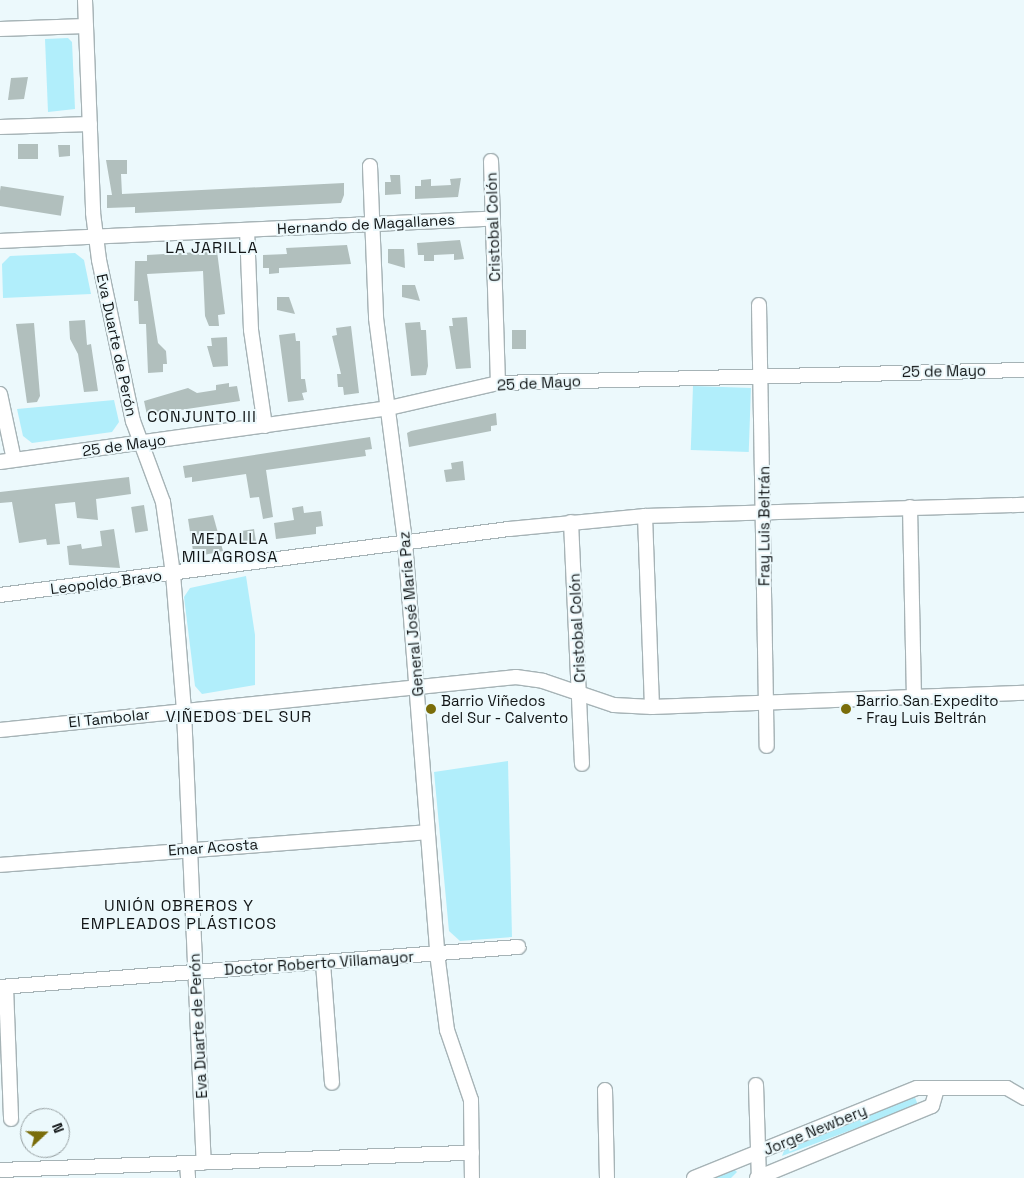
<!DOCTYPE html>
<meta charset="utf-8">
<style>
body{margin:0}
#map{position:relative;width:1024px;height:1178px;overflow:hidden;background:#ecf9fc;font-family:"Space Grotesk",sans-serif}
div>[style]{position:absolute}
.green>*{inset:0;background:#b1eefb;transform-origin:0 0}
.building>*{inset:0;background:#b1bfbd;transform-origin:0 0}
.roads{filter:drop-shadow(1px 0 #a6b3b6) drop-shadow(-1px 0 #a6b3b6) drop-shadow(0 1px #a6b3b6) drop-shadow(0 -1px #a6b3b6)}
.minor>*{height:14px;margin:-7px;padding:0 7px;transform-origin:7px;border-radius:7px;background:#fff}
.dots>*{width:14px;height:14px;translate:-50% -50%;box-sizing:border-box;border:2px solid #ecf9fc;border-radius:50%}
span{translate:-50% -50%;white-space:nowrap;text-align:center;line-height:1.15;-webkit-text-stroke:4px #ecf9fc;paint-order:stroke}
.street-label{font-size:15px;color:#121617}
.poi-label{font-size:15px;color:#121617}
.left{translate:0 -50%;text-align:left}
.neighbourhood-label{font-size:16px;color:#121617;letter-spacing:1px}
.north{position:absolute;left:20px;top:1108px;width:50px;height:50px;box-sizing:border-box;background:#ecf9fc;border:1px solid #959ea0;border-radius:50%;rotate:69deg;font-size:14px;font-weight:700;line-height:20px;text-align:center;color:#121617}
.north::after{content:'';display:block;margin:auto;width:18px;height:22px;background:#7a6d0a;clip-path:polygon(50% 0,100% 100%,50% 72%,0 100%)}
</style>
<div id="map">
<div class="green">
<div style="clip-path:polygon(68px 38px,72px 42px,75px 109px,48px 112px,45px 39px)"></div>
<div style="clip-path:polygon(75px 253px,84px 260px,91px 294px,3px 298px,2px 264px,10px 256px)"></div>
<div style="left:693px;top:386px;width:58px;height:64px;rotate:2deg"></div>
<div style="clip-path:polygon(114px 400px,119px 422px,112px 432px,32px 443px,23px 436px,17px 409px)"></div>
<div style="clip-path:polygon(246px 576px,255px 635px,255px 685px,202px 694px,195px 686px,184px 597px,190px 588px)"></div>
<div style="clip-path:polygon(508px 761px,512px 937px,460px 941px,449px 931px,434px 772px)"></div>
<div style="clip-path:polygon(914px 1095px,918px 1105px,782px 1156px,785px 1148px)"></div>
<div style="clip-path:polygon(732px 1167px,737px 1172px,731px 1178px,706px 1178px)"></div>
</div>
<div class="building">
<div style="clip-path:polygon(28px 77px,24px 99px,8px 100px,11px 78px)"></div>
<div style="left:18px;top:144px;width:20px;height:15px"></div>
<div style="clip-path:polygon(58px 145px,70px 145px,70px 156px,59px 157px)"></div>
<div style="clip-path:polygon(106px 160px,127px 160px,127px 174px,121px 174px,122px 194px,344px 183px,344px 195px,341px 203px,135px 213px,135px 207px,107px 208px,107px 195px,112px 195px)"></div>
<div style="clip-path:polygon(390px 175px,400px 175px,401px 194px,385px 195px,385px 182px,391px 182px)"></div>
<div style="clip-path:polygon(461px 178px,458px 197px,415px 199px,415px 186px,421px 186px,421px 180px,431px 179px,431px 186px,451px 185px,450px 179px)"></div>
<div style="left:64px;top:196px;width:20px;height:64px;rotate:99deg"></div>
<div style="clip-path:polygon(460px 240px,464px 259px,454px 260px,454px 254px,434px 255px,434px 261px,424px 261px,424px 255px,418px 255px,417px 243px)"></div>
<div style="clip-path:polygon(347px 245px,351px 264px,279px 268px,279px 273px,269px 274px,269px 268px,263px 268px,263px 255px,287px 254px,286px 248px)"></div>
<div style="clip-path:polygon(388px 249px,404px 249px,405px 268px,388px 263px)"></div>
<div style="clip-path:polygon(217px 251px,225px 314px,218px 315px,219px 326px,209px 326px,205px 316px,203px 271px,147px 274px,158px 343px,166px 351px,167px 364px,163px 364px,163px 372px,148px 373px,146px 324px,139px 324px,138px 301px,134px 301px,135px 261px,147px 261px,147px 255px)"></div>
<div style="clip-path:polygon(402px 285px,415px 285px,420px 301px,402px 297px)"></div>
<div style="clip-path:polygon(277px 297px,289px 297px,295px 314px,277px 310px)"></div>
<div style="clip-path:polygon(467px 317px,471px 368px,456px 369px,449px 326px,453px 326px,452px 318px)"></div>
<div style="clip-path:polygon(85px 320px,87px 345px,91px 344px,98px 391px,84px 392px,78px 354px,70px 339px,69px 321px)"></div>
<div style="clip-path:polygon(420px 322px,421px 330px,426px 330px,428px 366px,426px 375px,411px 376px,405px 323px)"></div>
<div style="clip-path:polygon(34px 323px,40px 396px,37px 402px,27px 403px,16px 324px)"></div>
<div style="clip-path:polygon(351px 326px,359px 393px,344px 395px,343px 387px,338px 387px,337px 374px,341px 374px,332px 336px,337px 335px,336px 328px)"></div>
<div style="left:512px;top:330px;width:14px;height:19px"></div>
<div style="clip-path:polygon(295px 333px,296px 341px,300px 341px,301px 379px,305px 379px,307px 392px,302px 393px,304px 400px,288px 402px,279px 335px)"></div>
<div style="clip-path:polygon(227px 337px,228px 366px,213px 367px,207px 346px,212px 346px,211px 338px)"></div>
<div style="clip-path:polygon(229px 383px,229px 387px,237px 386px,240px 401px,147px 415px,144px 401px,188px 388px,197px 393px,216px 390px,216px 385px)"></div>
<div style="clip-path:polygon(496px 413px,497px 425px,491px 426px,491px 431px,409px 447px,407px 433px,411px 431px)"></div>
<div style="clip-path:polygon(370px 437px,372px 449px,365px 450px,366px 456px,266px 470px,273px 517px,263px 519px,259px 497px,250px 498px,246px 474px,192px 482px,192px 477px,185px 478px,183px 466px)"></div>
<div style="clip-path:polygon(463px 461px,465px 480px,446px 482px,444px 470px,452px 469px,451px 463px)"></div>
<div style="clip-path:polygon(129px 477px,131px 494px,96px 499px,98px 520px,77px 518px,75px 502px,55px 504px,60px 544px,47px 545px,46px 539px,19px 543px,12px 502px,0 503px,0 492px)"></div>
<div style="left:144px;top:505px;width:26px;height:13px;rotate:81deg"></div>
<div style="clip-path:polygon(303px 506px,304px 513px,321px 511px,323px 526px,316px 527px,316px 534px,276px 539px,274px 523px,294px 520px,292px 508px)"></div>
<div style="clip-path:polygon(213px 515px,223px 551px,194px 557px,188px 519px)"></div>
<div style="clip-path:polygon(114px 529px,120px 568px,69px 565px,67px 546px,81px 544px,82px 549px,102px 546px,100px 531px)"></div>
<div style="left:254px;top:529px;width:13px;height:14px;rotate:81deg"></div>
</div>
<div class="roads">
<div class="minor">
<div style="left:85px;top:0;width:213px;rotate:87.8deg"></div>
<div style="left:93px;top:213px;width:47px;rotate:82.7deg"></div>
<div style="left:99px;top:260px;width:165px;rotate:78.1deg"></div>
<div style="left:133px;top:421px;width:86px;rotate:69.7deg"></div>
<div style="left:163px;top:502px;width:73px;rotate:82.1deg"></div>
<div style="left:173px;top:574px;width:137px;rotate:85.4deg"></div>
<div style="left:184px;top:711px;width:452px;rotate:87.5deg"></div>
<div style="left:0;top:29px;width:86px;rotate:-2deg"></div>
<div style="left:0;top:127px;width:90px;rotate:-1.9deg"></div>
<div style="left:491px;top:161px;width:222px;rotate:88.2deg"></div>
<div style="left:370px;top:166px;width:152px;rotate:87.7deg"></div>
<div style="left:376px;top:318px;width:226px;rotate:82.6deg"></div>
<div style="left:405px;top:542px;width:412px;rotate:85.5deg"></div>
<div style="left:437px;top:953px;width:78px;rotate:82.6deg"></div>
<div style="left:447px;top:1030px;width:74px;rotate:71.1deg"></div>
<div style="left:471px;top:1100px;width:78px;rotate:89.3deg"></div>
<div style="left:247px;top:230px;width:100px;rotate:87.7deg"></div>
<div style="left:251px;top:330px;width:97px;rotate:81.7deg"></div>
<div style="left:0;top:241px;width:493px;rotate:-2.6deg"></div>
<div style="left:759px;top:305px;width:441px;rotate:89deg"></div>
<div style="left:0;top:394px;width:67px;rotate:78deg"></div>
<div style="left:0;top:462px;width:393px;rotate:-7.9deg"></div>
<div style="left:389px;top:408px;width:112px;rotate:-12.9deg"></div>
<div style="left:498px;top:383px;width:526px;rotate:-1.42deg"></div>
<div style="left:910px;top:507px;width:191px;rotate:88.8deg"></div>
<div style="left:645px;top:516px;width:191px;rotate:87.9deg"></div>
<div style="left:571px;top:522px;width:242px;rotate:87.4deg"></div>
<div style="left:0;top:595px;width:513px;rotate:-7.39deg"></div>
<div style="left:509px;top:529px;width:137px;rotate:-5.5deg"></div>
<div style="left:645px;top:516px;width:379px;rotate:-1.7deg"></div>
<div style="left:0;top:730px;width:519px;rotate:-5.86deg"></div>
<div style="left:516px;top:677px;width:27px;rotate:8deg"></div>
<div style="left:543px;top:681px;width:75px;rotate:18.7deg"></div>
<div style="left:614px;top:705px;width:38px;rotate:3deg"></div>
<div style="left:652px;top:707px;width:372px;rotate:-2.2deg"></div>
<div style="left:0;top:865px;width:427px;rotate:-4.4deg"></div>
<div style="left:323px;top:963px;width:120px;rotate:85.7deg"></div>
<div style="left:0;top:987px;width:520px;rotate:-4.42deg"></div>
<div style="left:6px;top:987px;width:132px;rotate:87.8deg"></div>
<div style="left:756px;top:1085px;width:93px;rotate:88.2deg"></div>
<div style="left:605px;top:1090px;width:88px;rotate:88.7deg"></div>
<div style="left:187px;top:1163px;width:15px;rotate:86deg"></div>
<div style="left:0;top:1170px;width:472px;rotate:-2.1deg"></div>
<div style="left:694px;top:1178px;width:240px;rotate:-22deg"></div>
<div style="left:917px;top:1088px;width:90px"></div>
<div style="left:1007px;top:1088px;width:20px;rotate:30deg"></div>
<div style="left:757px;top:1178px;width:189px;rotate:-22.4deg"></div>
<div style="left:932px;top:1106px;width:18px;rotate:-74deg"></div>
</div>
</div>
<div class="dots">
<div style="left:431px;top:709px;background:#7a6d0a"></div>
<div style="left:846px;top:709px;background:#7a6d0a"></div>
</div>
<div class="street-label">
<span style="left:366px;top:224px;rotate:-3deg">Hernando de Magallanes</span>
<span style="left:493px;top:227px;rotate:-92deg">Cristobal Colón</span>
<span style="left:117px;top:345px;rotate:78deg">Eva Duarte de Perón</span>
<span style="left:944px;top:371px;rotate:-1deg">25 de Mayo</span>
<span style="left:539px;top:383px;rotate:-3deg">25 de Mayo</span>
<span style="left:124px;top:445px;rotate:-8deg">25 de Mayo</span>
<span style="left:764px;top:526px;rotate:-90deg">Fray Luis Beltrán</span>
<span style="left:106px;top:582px;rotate:-7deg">Leopoldo Bravo</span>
<span style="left:411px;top:614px;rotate:-95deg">General José María Paz</span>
<span style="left:577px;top:628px;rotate:-93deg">Cristobal Colón</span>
<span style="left:109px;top:718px;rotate:-6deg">El Tambolar</span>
<span style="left:213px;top:847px;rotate:-4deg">Emar Acosta</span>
<span style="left:319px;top:963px;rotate:-4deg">Doctor Roberto Villamayor</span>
<span style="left:198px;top:1026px;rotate:-93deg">Eva Duarte de Perón</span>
<span style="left:815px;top:1130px;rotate:-22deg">Jorge Newbery</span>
</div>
<div class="poi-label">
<span class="left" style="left:441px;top:709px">Barrio Viñedos<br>del Sur - Calvento</span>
<span class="left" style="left:856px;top:709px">Barrio San Expedito<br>- Fray Luis Beltrán</span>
</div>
<div class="neighbourhood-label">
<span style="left:212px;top:248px">LA JARILLA</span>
<span style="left:202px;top:417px">CONJUNTO III</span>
<span style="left:230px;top:548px">MEDALLA<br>MILAGROSA</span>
<span style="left:239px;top:717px">VIÑEDOS DEL SUR</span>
<span style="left:179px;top:915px">UNIÓN OBREROS Y<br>EMPLEADOS PLÁSTICOS</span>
</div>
<div class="north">N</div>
</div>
